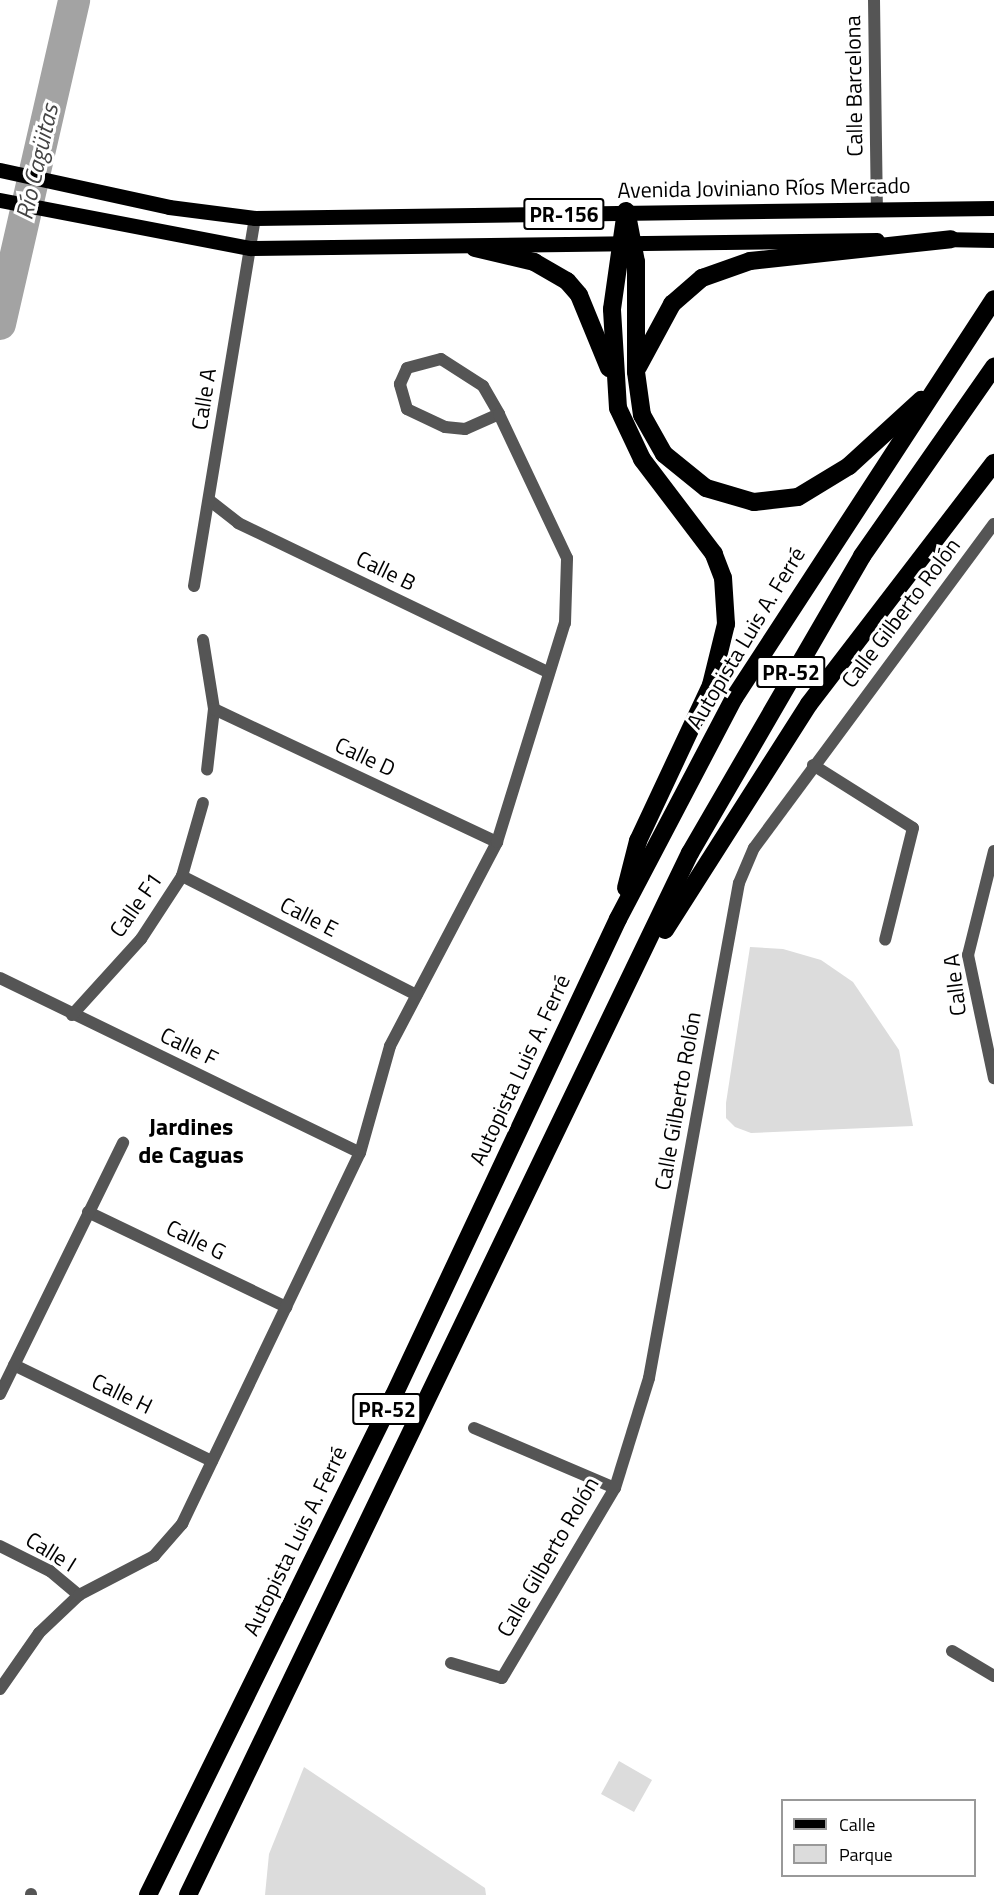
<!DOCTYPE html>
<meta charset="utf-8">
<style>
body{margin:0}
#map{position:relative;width:994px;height:1895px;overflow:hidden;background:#fff;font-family:"Titillium Web",sans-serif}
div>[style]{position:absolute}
.green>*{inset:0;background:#dcdcdc}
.river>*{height:32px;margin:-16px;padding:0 16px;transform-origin:16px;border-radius:16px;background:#a3a3a3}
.street>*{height:12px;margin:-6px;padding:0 6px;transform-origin:6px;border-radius:6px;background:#555}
.primary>*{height:15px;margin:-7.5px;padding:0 7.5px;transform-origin:7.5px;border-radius:7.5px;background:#000}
.highway>*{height:18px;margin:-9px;padding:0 9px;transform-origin:9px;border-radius:9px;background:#000}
span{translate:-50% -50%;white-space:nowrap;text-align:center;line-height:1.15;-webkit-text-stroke:6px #fff;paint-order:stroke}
.shield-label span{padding:2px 4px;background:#fff;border:2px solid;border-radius:4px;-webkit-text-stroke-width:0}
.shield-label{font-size:21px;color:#000;font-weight:700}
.street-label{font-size:22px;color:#000}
.water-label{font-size:24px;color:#444;font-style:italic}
.neighbourhood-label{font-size:24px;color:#000;font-weight:700}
.legend{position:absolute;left:781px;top:1799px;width:195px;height:78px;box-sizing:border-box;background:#fff;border:2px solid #999;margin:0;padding:8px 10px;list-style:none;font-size:18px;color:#000}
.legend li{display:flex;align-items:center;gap:12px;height:30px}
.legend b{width:30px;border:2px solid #999}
</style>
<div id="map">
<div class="green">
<div style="clip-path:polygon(750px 947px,783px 949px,821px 960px,853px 982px,899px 1050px,913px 1126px,751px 1133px,735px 1127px,726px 1118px,726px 1103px)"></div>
<div style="clip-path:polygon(619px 1761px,652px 1780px,634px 1812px,601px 1794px)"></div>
<div style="clip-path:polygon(304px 1767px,485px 1888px,486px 1895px,265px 1895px,269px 1854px)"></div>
</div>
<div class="river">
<div style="left:0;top:324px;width:332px;rotate:-77.1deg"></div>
</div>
<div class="street">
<div style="left:874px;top:0;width:208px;rotate:89.2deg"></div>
<div style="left:441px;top:359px;width:50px;rotate:32.7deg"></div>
<div style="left:483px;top:386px;width:32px;rotate:60deg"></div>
<div style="left:499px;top:414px;width:37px;rotate:156deg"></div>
<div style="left:465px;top:429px;width:20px;rotate:-174deg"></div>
<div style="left:445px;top:427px;width:42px;rotate:-154.7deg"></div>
<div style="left:407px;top:409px;width:26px;rotate:-106deg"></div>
<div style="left:400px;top:384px;width:17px;rotate:-66deg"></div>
<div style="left:407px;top:368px;width:35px;rotate:-15deg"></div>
<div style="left:209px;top:500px;width:37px;rotate:38deg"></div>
<div style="left:238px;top:523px;width:345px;rotate:25.7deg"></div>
<div style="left:194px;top:586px;width:373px;rotate:-80.6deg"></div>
<div style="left:203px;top:640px;width:70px;rotate:80.9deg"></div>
<div style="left:214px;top:709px;width:61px;rotate:96.5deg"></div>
<div style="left:214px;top:709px;width:313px;rotate:25.2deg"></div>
<div style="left:813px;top:765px;width:118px;rotate:32.2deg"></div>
<div style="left:913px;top:828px;width:115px;rotate:104deg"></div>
<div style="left:994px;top:851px;width:107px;rotate:104deg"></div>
<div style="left:968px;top:955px;width:126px;rotate:78.1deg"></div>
<div style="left:182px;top:876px;width:263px;rotate:26.9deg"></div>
<div style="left:0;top:978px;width:400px;rotate:25.9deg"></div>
<div style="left:72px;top:1015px;width:103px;rotate:-47.8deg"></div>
<div style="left:141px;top:939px;width:75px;rotate:-56.9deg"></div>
<div style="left:182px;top:876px;width:76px;rotate:-74deg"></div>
<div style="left:88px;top:1212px;width:220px;rotate:25.6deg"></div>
<div style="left:14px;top:1365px;width:220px;rotate:25.9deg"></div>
<div style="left:0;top:1394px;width:280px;rotate:-63.9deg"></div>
<div style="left:474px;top:1428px;width:153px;rotate:23.1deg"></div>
<div style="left:0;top:1546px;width:56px;rotate:26.6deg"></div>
<div style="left:50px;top:1571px;width:38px;rotate:40deg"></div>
<div style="left:952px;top:1651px;width:49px;rotate:30.8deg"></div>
<div style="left:451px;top:1663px;width:53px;rotate:16.4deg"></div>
<div style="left:502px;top:1678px;width:221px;rotate:-59.3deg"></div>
<div style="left:615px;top:1488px;width:115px;rotate:-72.8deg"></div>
<div style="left:649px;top:1378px;width:503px;rotate:-79.7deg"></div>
<div style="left:739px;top:883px;width:38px;rotate:-67deg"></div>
<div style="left:754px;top:848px;width:403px;rotate:-53.5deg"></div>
<div style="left:0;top:1689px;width:68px;rotate:-55.1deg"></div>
<div style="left:39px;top:1633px;width:55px;rotate:-43.5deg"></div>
<div style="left:79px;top:1595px;width:85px;rotate:-27.5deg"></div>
<div style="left:154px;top:1556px;width:43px;rotate:-48.8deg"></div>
<div style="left:182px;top:1524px;width:411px;rotate:-64.4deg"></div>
<div style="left:360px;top:1153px;width:111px;rotate:-74.3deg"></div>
<div style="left:390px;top:1046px;width:230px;rotate:-62.3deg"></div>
<div style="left:497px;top:842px;width:229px;rotate:-72.8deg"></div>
<div style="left:565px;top:623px;width:65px;rotate:-88.2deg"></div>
<div style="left:567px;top:558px;width:159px;rotate:-115.3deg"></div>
<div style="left:31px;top:1895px;width:1px;rotate:-90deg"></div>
</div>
<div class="primary">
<div style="left:0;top:170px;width:173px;rotate:12.3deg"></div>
<div style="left:169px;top:207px;width:87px;rotate:7.3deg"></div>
<div style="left:255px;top:218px;width:739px;rotate:-0.78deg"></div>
<div style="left:0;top:200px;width:255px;rotate:10.9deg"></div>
<div style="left:250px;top:248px;width:627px;rotate:-0.73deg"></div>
<div style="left:940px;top:239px;width:54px;rotate:1.1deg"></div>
</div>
<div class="highway">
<div style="left:628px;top:220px;width:43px;rotate:79.2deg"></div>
<div style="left:636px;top:262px;width:110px;rotate:90deg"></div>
<div style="left:636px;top:372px;width:43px;rotate:82.1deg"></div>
<div style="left:642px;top:415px;width:45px;rotate:60.6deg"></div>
<div style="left:664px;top:454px;width:54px;rotate:39deg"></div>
<div style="left:706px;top:488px;width:50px;rotate:16.3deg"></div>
<div style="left:754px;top:502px;width:44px;rotate:-6.5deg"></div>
<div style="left:798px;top:497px;width:60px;rotate:-31.3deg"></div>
<div style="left:849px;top:466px;width:98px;rotate:-42.5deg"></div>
<div style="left:475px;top:248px;width:61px;rotate:13.3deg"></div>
<div style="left:534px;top:262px;width:38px;rotate:30deg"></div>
<div style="left:567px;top:281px;width:18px;rotate:49deg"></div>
<div style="left:579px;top:295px;width:79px;rotate:67.7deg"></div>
<div style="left:638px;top:367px;width:72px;rotate:-61.6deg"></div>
<div style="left:672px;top:304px;width:40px;rotate:-41deg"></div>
<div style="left:702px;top:278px;width:51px;rotate:-19.5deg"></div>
<div style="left:750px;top:261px;width:202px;rotate:-6.2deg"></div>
<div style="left:626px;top:888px;width:49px;rotate:-75.7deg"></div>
<div style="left:638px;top:841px;width:172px;rotate:-64.9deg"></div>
<div style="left:711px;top:685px;width:63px;rotate:-76.2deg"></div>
<div style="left:726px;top:624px;width:46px;rotate:-93.7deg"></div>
<div style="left:723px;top:578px;width:26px;rotate:-111deg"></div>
<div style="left:714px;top:554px;width:119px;rotate:-127.2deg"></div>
<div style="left:642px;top:459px;width:56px;rotate:-115.2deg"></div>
<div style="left:618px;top:408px;width:99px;rotate:-93.5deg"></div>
<div style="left:612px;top:309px;width:99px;rotate:-81.9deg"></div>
<div style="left:665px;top:930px;width:268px;rotate:-57.5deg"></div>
<div style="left:809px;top:704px;width:304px;rotate:-52.5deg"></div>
<div style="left:148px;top:1895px;width:557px;rotate:-63.8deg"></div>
<div style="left:394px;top:1395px;width:526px;rotate:-64.8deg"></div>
<div style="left:618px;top:919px;width:250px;rotate:-62.3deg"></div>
<div style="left:734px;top:698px;width:476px;rotate:-56.9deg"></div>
<div style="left:188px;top:1895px;width:1157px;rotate:-64.28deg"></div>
<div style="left:690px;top:853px;width:343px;rotate:-59.9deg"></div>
<div style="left:862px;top:556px;width:231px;rotate:-55.1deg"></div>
</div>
<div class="shield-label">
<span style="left:564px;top:214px">PR-156</span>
<span style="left:791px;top:672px">PR-52</span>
<span style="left:387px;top:1409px">PR-52</span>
</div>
<div class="street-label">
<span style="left:854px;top:86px;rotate:-91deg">Calle Barcelona</span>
<span style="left:764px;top:188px;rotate:-1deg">Avenida Joviniano Ríos Mercado</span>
<span style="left:204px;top:399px;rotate:-81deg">Calle A</span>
<span style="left:386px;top:571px;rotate:26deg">Calle B</span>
<span style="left:901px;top:613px;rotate:-53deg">Calle Gilberto Rolón</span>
<span style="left:746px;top:638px;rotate:-59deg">Autopista Luis A. Ferré</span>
<span style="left:365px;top:757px;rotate:25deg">Calle D</span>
<span style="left:136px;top:905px;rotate:-55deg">Calle F1</span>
<span style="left:309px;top:917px;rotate:27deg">Calle E</span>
<span style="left:955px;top:985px;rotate:-97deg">Calle A</span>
<span style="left:189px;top:1047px;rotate:26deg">Calle F</span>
<span style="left:520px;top:1070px;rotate:-65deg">Autopista Luis A. Ferré</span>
<span style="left:678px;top:1101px;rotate:-80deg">Calle Gilberto Rolón</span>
<span style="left:196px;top:1240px;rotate:26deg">Calle G</span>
<span style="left:122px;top:1394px;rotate:26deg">Calle H</span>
<span style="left:295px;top:1541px;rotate:-64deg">Autopista Luis A. Ferré</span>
<span style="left:51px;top:1552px;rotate:32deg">Calle I</span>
<span style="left:548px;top:1557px;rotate:-60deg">Calle Gilberto Rolón</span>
</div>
<div class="water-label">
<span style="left:37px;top:162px;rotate:-77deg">Río Cagüitas</span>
</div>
<div class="neighbourhood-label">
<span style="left:191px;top:1141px">Jardines<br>de Caguas</span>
</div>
<ul class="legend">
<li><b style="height:8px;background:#000"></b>Calle</li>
<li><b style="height:16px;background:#dcdcdc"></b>Parque</li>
</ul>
</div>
